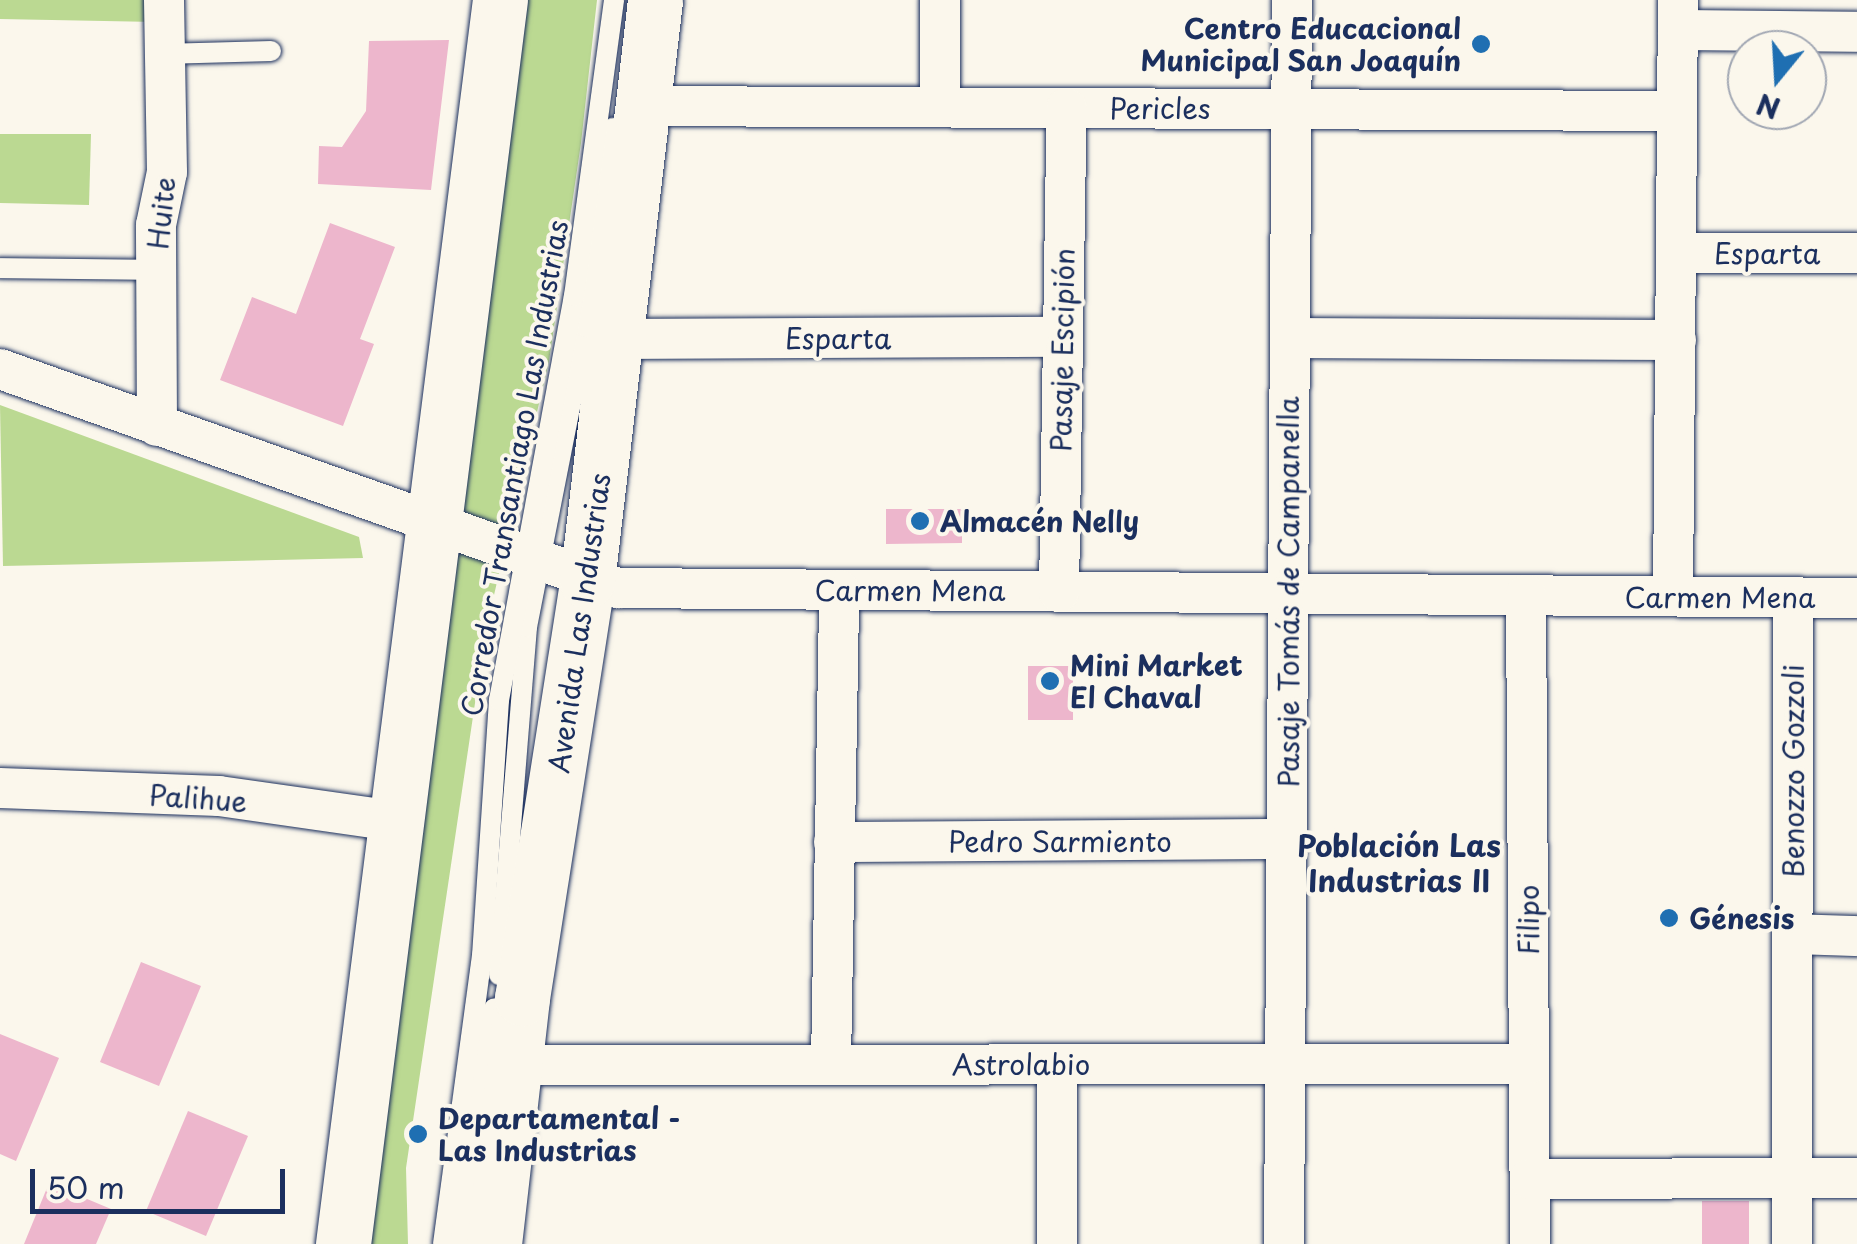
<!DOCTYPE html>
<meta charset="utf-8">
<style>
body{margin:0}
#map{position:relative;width:1857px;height:1244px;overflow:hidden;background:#fbf7ec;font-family:"Playpen Sans",sans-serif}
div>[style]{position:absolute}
.green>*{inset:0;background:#bbd992}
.building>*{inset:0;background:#edb6cc}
.roads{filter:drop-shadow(0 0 2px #1b2f5e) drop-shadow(0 0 2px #1b2f5e)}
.service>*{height:20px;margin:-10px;padding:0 10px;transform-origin:10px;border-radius:10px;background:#fbf7ec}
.minor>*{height:40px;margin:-20px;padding:0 20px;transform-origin:20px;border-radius:20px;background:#fbf7ec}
.secondary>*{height:55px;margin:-27.5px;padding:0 27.5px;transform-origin:27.5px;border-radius:27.5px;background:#fbf7ec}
.dots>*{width:28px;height:28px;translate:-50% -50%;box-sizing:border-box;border:5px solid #fbf7ec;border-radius:50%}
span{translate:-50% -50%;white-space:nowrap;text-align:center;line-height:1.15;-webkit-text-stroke:8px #fbf7ec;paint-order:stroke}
.poi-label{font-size:28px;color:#1b2f5e;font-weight:700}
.right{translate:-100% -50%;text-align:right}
.left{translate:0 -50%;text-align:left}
.street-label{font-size:28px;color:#1b2f5e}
.neighbourhood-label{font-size:30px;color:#1b2f5e;font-weight:700}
.north{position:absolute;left:1727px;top:30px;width:100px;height:100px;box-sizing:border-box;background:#fbf7ec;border:2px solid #a1a7b3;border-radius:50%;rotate:198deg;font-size:28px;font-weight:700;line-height:40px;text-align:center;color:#1b2f5e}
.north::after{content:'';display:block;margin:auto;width:35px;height:45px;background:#1f6fb2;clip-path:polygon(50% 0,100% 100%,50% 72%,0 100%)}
.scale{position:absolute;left:30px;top:1169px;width:255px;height:45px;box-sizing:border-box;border:5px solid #1b2f5e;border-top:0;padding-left:12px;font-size:30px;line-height:35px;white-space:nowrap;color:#1b2f5e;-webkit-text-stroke:8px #fbf7ec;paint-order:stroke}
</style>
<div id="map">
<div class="green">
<div style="clip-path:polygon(0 0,156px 0,156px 22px,0 19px)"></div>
<div style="clip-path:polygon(514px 0,597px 0,581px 143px,549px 361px,486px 629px,406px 1168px,408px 1244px,354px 1244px)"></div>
<div style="clip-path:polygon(0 134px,91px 134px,89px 205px,0 203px)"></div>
<div style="clip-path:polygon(0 405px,359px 537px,363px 558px,3px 566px)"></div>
</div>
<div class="building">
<div style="clip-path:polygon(449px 40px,431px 190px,318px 184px,319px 146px,342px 147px,366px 111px,369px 41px)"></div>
<div style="clip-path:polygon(330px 223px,395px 247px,360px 339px,374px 344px,343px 426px,220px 380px,252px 297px,296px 314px)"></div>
<div style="clip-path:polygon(886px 509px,962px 509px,962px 543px,886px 544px)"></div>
<div style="clip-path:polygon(1028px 666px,1073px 666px,1073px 720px,1028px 720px)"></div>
<div style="clip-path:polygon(141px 962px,201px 986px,159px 1086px,100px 1062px)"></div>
<div style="clip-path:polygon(0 1034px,59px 1058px,16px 1161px,0 1154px)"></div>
<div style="clip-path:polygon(188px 1111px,248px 1136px,206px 1236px,146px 1211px)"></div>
<div style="clip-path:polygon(49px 1183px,111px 1209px,96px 1244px,24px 1244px)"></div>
<div style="clip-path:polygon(1702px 1201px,1749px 1201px,1749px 1244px,1702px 1244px)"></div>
</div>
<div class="roads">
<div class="service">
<div style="left:163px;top:54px;width:108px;rotate:-1.6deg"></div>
<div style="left:0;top:268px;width:156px;rotate:0.7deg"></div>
<div style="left:499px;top:975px;width:349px;rotate:-85.4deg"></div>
<div style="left:527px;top:627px;width:306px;rotate:-78.9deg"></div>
<div style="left:586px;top:327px;width:201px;rotate:-82.3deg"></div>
<div style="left:443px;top:1244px;width:291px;rotate:-82.3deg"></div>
<div style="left:482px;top:956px;width:257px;rotate:-86.2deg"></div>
<div style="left:499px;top:700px;width:411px;rotate:-79.5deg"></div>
<div style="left:574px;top:296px;width:299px;rotate:-82.3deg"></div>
<div style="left:460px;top:1244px;width:238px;rotate:-81.8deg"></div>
</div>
<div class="minor">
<div style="left:1678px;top:30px;width:179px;rotate:0.6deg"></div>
<div style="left:642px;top:106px;width:1035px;rotate:0.28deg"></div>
<div style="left:940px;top:107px;width:107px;rotate:-90deg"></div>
<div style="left:1676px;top:253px;width:181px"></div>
<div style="left:1290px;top:338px;width:386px;rotate:0.3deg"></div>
<div style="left:615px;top:339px;width:447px;rotate:-0.3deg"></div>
<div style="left:0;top:369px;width:656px;rotate:19.51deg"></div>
<div style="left:618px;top:588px;width:1239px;rotate:0.46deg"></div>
<div style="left:157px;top:426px;width:201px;rotate:-90.3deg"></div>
<div style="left:156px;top:225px;width:54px;rotate:-78.3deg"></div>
<div style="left:167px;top:172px;width:172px;rotate:-91deg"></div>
<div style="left:1059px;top:592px;width:484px;rotate:-89.1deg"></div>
<div style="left:1526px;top:595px;width:649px;rotate:89.65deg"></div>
<div style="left:1673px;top:596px;width:596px;rotate:-89.52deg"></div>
<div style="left:0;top:788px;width:219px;rotate:2.1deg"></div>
<div style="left:219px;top:796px;width:178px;rotate:8.1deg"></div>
<div style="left:834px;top:842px;width:452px;rotate:-0.4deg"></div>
<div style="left:1793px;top:934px;width:64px;rotate:1.8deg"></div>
<div style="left:831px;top:1064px;width:474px;rotate:-89deg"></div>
<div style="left:1057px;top:1064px;width:180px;rotate:90deg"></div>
<div style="left:513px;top:1065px;width:1016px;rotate:-0.06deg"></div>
<div style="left:1530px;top:1179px;width:327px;rotate:-0.2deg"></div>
<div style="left:1284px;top:1244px;width:1244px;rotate:-89.63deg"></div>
<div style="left:1792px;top:1244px;width:647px;rotate:-89.91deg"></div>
</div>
<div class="secondary">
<div style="left:343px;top:1244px;width:1254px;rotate:-82.81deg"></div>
<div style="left:494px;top:1244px;width:248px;rotate:-83.5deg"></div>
<div style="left:522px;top:998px;width:422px;rotate:-81.1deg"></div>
<div style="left:587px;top:581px;width:585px;rotate:-83.32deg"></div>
</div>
</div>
<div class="dots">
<div style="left:1481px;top:44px;background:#1f6fb2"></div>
<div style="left:920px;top:521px;background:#1f6fb2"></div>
<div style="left:1050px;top:681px;background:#1f6fb2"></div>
<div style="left:1669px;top:918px;background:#1f6fb2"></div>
<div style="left:418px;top:1134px;background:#1f6fb2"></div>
</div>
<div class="poi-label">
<span class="right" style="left:1461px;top:44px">Centro Educacional<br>Municipal San Joaquín</span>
<span class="left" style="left:940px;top:521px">Almacén Nelly</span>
<span class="left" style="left:1070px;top:681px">Mini Market<br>El Chaval</span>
<span class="left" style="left:1689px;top:918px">Génesis</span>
<span class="left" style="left:438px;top:1134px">Departamental -<br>Las Industrias</span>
</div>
<div class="street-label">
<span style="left:1160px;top:108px">Pericles</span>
<span style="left:161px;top:213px;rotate:-84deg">Huite</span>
<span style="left:1767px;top:253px">Esparta</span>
<span style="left:838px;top:338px">Esparta</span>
<span style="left:1062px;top:350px;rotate:-89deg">Pasaje Escipión</span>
<span style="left:514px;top:468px;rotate:-80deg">Corredor Transantiago Las Industrias</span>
<span style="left:910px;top:590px">Carmen Mena</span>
<span style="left:1288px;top:592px;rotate:-90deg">Pasaje Tomás de Campanella</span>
<span style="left:1720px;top:597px">Carmen Mena</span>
<span style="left:579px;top:623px;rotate:-82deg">Avenida Las Industrias</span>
<span style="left:1793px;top:771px;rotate:-90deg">Benozzo Gozzoli</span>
<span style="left:198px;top:798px;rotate:4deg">Palihue</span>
<span style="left:1060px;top:841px">Pedro Sarmiento</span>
<span style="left:1528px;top:920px;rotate:-90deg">Filipo</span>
<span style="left:1021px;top:1064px">Astrolabio</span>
</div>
<div class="neighbourhood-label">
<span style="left:1399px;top:862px">Población Las<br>Industrias II</span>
</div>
<div class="north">N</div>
<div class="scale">50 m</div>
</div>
